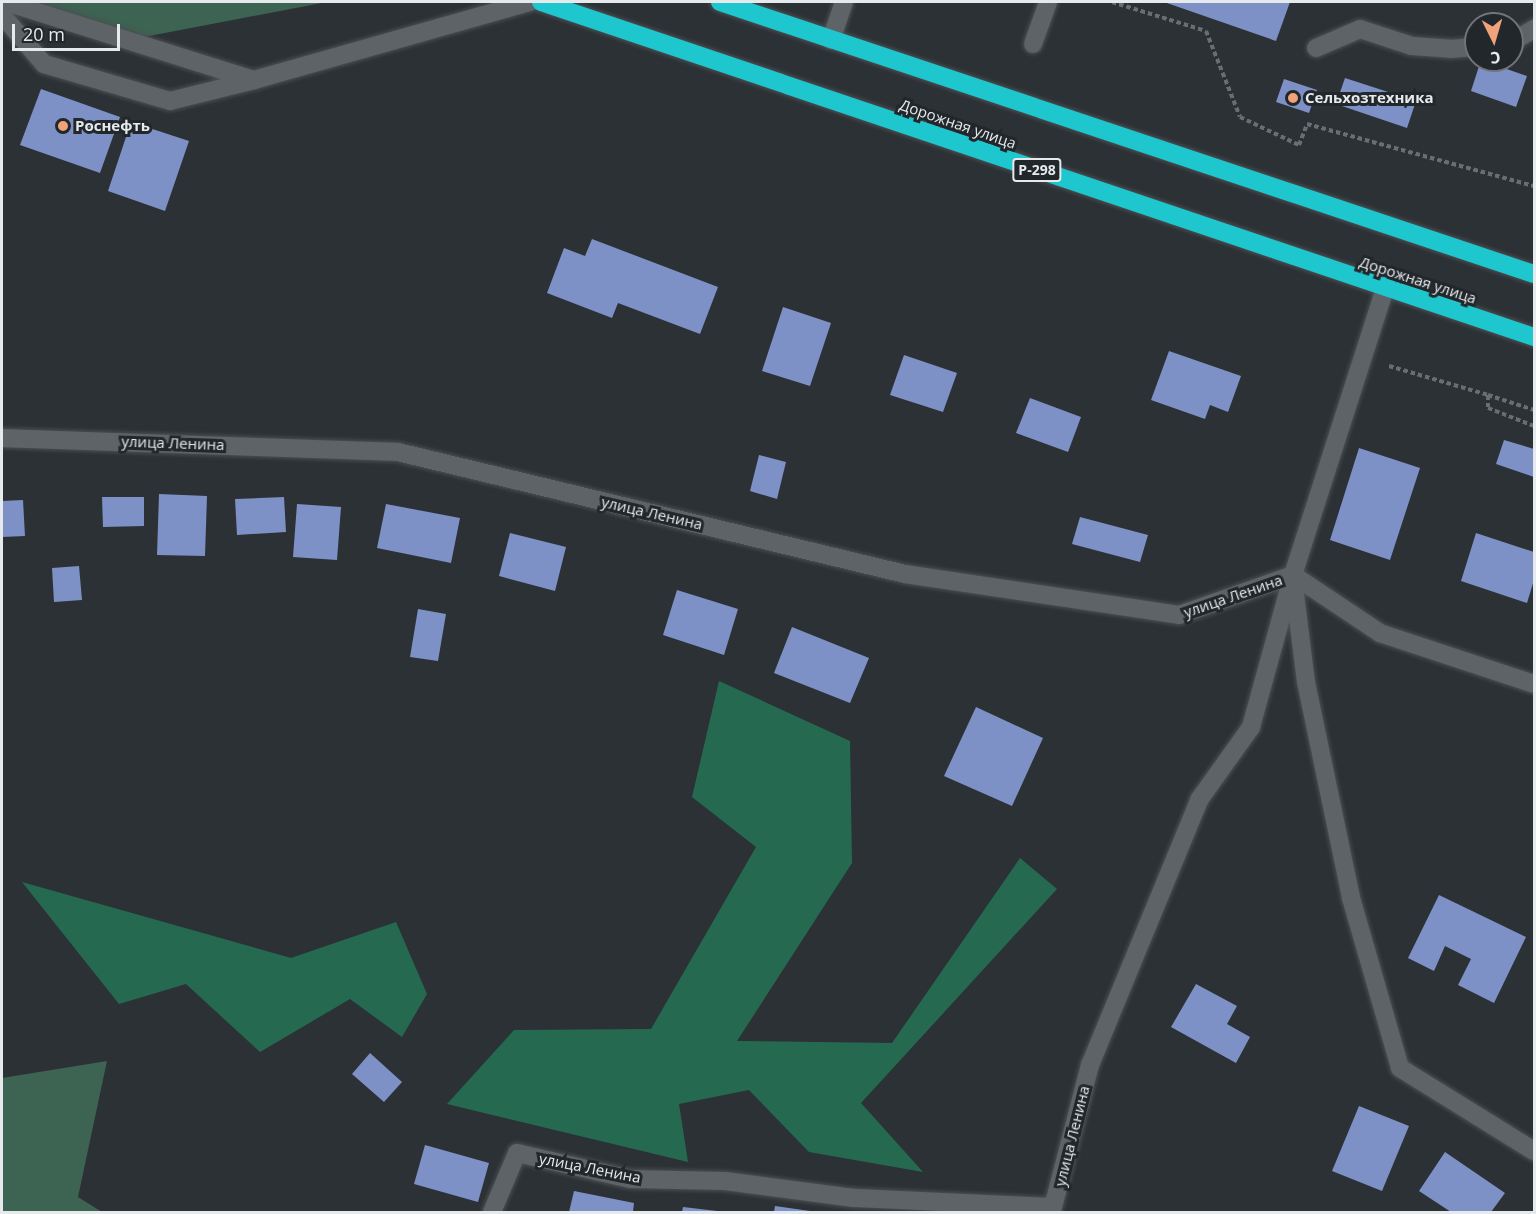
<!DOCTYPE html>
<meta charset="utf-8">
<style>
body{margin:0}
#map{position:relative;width:1536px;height:1214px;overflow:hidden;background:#2c3135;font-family:"Open Sans",sans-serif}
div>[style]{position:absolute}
.green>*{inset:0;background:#3d6352}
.forest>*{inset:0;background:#256a50}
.building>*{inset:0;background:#7e91c6}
.path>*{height:4px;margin-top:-2px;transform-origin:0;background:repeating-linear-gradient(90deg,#6a6e72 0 4.5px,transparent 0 7.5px)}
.roads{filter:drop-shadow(0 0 2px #4b4f52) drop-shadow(0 0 2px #4b4f52)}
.lane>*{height:18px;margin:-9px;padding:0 9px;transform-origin:9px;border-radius:9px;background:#5d6367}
.street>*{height:18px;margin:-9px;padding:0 9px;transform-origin:9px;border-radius:9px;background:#5d6367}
.highway>*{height:18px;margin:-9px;padding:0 9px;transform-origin:9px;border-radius:9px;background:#1ec6cd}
.dots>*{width:16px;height:16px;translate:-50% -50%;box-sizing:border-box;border:3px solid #22272b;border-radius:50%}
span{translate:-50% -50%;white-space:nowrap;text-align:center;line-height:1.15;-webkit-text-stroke:6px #22272b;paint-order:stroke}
.shield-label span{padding:2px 4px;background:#22272b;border:2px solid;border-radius:4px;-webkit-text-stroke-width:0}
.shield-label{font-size:14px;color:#e7eaed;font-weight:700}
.poi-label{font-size:15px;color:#e7eaed;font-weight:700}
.left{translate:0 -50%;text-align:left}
.street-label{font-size:15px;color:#e7eaed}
.frame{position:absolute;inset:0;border:3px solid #e7eaed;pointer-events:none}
.north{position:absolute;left:1464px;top:12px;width:60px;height:60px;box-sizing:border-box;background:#22272b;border:2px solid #717579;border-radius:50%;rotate:175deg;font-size:16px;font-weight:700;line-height:24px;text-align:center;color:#e7eaed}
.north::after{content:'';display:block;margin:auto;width:21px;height:27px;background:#f0a27a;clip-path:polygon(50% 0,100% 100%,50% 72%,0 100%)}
.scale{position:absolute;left:12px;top:24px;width:108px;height:27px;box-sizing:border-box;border:3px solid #e7eaed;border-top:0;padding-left:8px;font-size:18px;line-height:21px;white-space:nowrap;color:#e7eaed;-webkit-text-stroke:4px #22272b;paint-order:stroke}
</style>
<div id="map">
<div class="green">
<div style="clip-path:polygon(35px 2px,327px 2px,144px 37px)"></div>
<div style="clip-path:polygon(107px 1061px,78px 1197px,102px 1212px,2px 1212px,2px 1078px)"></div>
</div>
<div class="forest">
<div style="clip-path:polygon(719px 681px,850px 741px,852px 863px,737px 1041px,892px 1043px,1020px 858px,1057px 889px,861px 1103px,923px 1172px,809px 1152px,749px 1090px,679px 1104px,688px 1162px,447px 1104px,514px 1030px,651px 1029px,756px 847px,692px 797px)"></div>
<div style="clip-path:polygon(22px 882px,291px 958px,396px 922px,427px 994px,402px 1037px,350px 999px,260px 1052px,186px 984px,119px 1004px)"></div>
</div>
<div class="building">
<div style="clip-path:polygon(1164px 2px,1290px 2px,1276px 41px)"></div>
<div style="clip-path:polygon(1481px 60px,1527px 76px,1516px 107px,1471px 91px)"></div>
<div style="clip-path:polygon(1345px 78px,1416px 101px,1407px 128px,1336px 104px)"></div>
<div style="clip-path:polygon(1284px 79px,1317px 90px,1309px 113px,1276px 102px)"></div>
<div style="clip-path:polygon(41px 89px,120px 117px,100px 173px,20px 145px)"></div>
<div style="clip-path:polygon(131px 122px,189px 141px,165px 211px,108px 191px)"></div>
<div style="clip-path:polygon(592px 239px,718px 287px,700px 334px,618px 303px,612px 318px,547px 293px,564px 248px,585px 256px)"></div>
<div style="clip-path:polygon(783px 307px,831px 323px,810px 386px,762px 371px)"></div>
<div style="clip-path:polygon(1169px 351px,1241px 376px,1228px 412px,1210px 405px,1205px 419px,1151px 400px)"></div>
<div style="clip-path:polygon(904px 355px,957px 373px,943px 412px,890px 395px)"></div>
<div style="clip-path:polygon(1030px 398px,1081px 417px,1068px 452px,1016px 433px)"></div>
<div style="clip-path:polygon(1504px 440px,1534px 449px,1534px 477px,1496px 464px)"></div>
<div style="clip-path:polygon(1359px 448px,1420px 468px,1390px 560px,1330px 540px)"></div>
<div style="clip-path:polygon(759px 455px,786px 462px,777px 499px,750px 491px)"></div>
<div style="clip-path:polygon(159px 494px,207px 496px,205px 556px,157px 555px)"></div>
<div style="clip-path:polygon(102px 497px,144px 497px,144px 526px,103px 527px)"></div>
<div style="clip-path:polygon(284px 497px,286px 532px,237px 535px,235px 499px)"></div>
<div style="clip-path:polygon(23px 500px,25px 536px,2px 537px,2px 501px)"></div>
<div style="clip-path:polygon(297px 504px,341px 507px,337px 560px,293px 557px)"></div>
<div style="clip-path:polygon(386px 504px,460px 518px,451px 563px,377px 548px)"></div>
<div style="clip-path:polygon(1080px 517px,1148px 535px,1140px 562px,1072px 544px)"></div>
<div style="clip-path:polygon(510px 533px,566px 547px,555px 591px,499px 576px)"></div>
<div style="clip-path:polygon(1476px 533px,1534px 552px,1534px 580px,1527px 603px,1461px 581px)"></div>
<div style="clip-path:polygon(79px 566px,82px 600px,54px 602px,52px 568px)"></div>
<div style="clip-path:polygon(677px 590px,738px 609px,724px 655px,663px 635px)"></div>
<div style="clip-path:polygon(418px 609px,446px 614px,438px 661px,410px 657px)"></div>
<div style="clip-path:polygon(792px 627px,869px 658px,850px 703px,774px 673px)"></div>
<div style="clip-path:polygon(976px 707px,1043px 738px,1012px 806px,944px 776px)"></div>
<div style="clip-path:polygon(1439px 895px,1526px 937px,1494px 1003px,1458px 985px,1471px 959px,1445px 946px,1434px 971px,1408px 958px)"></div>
<div style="clip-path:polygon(1196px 984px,1237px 1006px,1227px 1024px,1250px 1037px,1236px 1063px,1171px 1027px)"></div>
<div style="clip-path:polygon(370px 1053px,402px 1082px,384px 1102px,352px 1074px)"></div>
<div style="clip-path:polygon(1359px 1106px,1409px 1126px,1382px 1191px,1332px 1171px)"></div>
<div style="clip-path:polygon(425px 1145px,489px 1163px,478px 1202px,414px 1184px)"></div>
<div style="clip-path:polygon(1445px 1152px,1505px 1193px,1491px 1212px,1451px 1212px,1419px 1191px)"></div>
<div style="clip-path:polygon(574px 1191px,634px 1203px,633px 1212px,569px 1212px)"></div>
<div style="clip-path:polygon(775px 1206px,810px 1211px,810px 1212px,774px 1212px)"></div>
<div style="clip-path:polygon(683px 1207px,717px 1211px,716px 1212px,682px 1212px)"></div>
</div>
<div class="path">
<div style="left:1112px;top:2px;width:98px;rotate:17.1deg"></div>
<div style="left:1206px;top:31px;width:92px;rotate:68.4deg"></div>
<div style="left:1240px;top:117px;width:65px;rotate:25.4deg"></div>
<div style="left:1299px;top:145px;width:22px;rotate:-69deg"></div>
<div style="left:1307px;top:124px;width:235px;rotate:15.3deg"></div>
<div style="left:1389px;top:366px;width:103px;rotate:16.3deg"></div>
<div style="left:1488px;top:395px;width:13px;rotate:90deg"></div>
<div style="left:1488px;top:408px;width:49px;rotate:21.4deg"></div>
<div style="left:1488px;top:395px;width:48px;rotate:18.1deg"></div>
</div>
<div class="roads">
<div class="lane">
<div style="left:6px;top:2px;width:260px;rotate:17.5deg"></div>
<div style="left:254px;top:80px;width:287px;rotate:-15.8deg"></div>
<div style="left:2px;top:15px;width:65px;rotate:49.4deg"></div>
<div style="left:44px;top:64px;width:131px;rotate:16.4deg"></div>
<div style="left:170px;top:101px;width:87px;rotate:-14deg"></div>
<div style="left:831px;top:40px;width:40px;rotate:-71.1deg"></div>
<div style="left:1512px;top:42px;width:26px;rotate:-31deg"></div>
<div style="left:1033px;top:44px;width:45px;rotate:-70.3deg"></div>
<div style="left:1316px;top:48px;width:48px;rotate:-23.4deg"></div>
<div style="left:1360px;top:29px;width:55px;rotate:18.1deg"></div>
<div style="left:1412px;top:46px;width:39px;rotate:4deg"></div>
<div style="left:1451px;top:49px;width:25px;rotate:-5deg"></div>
</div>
<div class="street">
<div style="left:2px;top:438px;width:396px;rotate:2deg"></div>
<div style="left:398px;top:452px;width:521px;rotate:13.53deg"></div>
<div style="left:905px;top:574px;width:277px;rotate:8.5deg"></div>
<div style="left:1179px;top:615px;width:121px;rotate:-19.3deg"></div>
<div style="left:1293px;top:575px;width:105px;rotate:33.7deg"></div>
<div style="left:1380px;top:633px;width:162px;rotate:18.3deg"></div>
<div style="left:1294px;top:586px;width:97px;rotate:82.9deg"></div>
<div style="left:1306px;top:682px;width:221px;rotate:78.2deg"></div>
<div style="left:1351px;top:898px;width:177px;rotate:73.9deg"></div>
<div style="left:1400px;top:1068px;width:158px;rotate:31.8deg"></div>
<div style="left:1053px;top:1207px;width:147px;rotate:-75.4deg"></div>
<div style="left:1090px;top:1065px;width:287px;rotate:-67.6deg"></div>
<div style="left:1199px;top:800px;width:90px;rotate:-54.5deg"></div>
<div style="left:1251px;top:727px;width:158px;rotate:-74.6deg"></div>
<div style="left:1293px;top:575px;width:301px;rotate:-72.2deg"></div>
<div style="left:492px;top:1212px;width:64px;rotate:-67deg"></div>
<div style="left:517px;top:1153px;width:116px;rotate:13deg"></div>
<div style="left:630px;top:1179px;width:95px;rotate:1.2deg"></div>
<div style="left:725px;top:1181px;width:130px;rotate:7.5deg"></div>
<div style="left:854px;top:1198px;width:199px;rotate:2.6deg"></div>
</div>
<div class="highway">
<div style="left:541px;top:2px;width:1048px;rotate:18.64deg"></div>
<div style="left:720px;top:2px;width:858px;rotate:18.48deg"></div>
</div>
</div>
<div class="dots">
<div style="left:1293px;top:98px;background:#f0a27a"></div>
<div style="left:63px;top:126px;background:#f0a27a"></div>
</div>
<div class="shield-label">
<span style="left:1037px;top:170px">Р-298</span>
</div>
<div class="poi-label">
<span class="left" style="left:1305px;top:98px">Сельхозтехника</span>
<span class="left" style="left:75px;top:126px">Роснефть</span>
</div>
<div class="street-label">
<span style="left:958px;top:124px;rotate:19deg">Дорожная улица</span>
<span style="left:1418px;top:280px;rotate:18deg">Дорожная улица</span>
<span style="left:173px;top:443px;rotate:2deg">улица Ленина</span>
<span style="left:652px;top:513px;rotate:13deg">улица Ленина</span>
<span style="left:1233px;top:596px;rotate:-19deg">улица Ленина</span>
<span style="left:1072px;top:1136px;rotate:-76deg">улица Ленина</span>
<span style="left:590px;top:1168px;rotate:11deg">улица Ленина</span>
</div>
<div class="frame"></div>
<div class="north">С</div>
<div class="scale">20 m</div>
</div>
